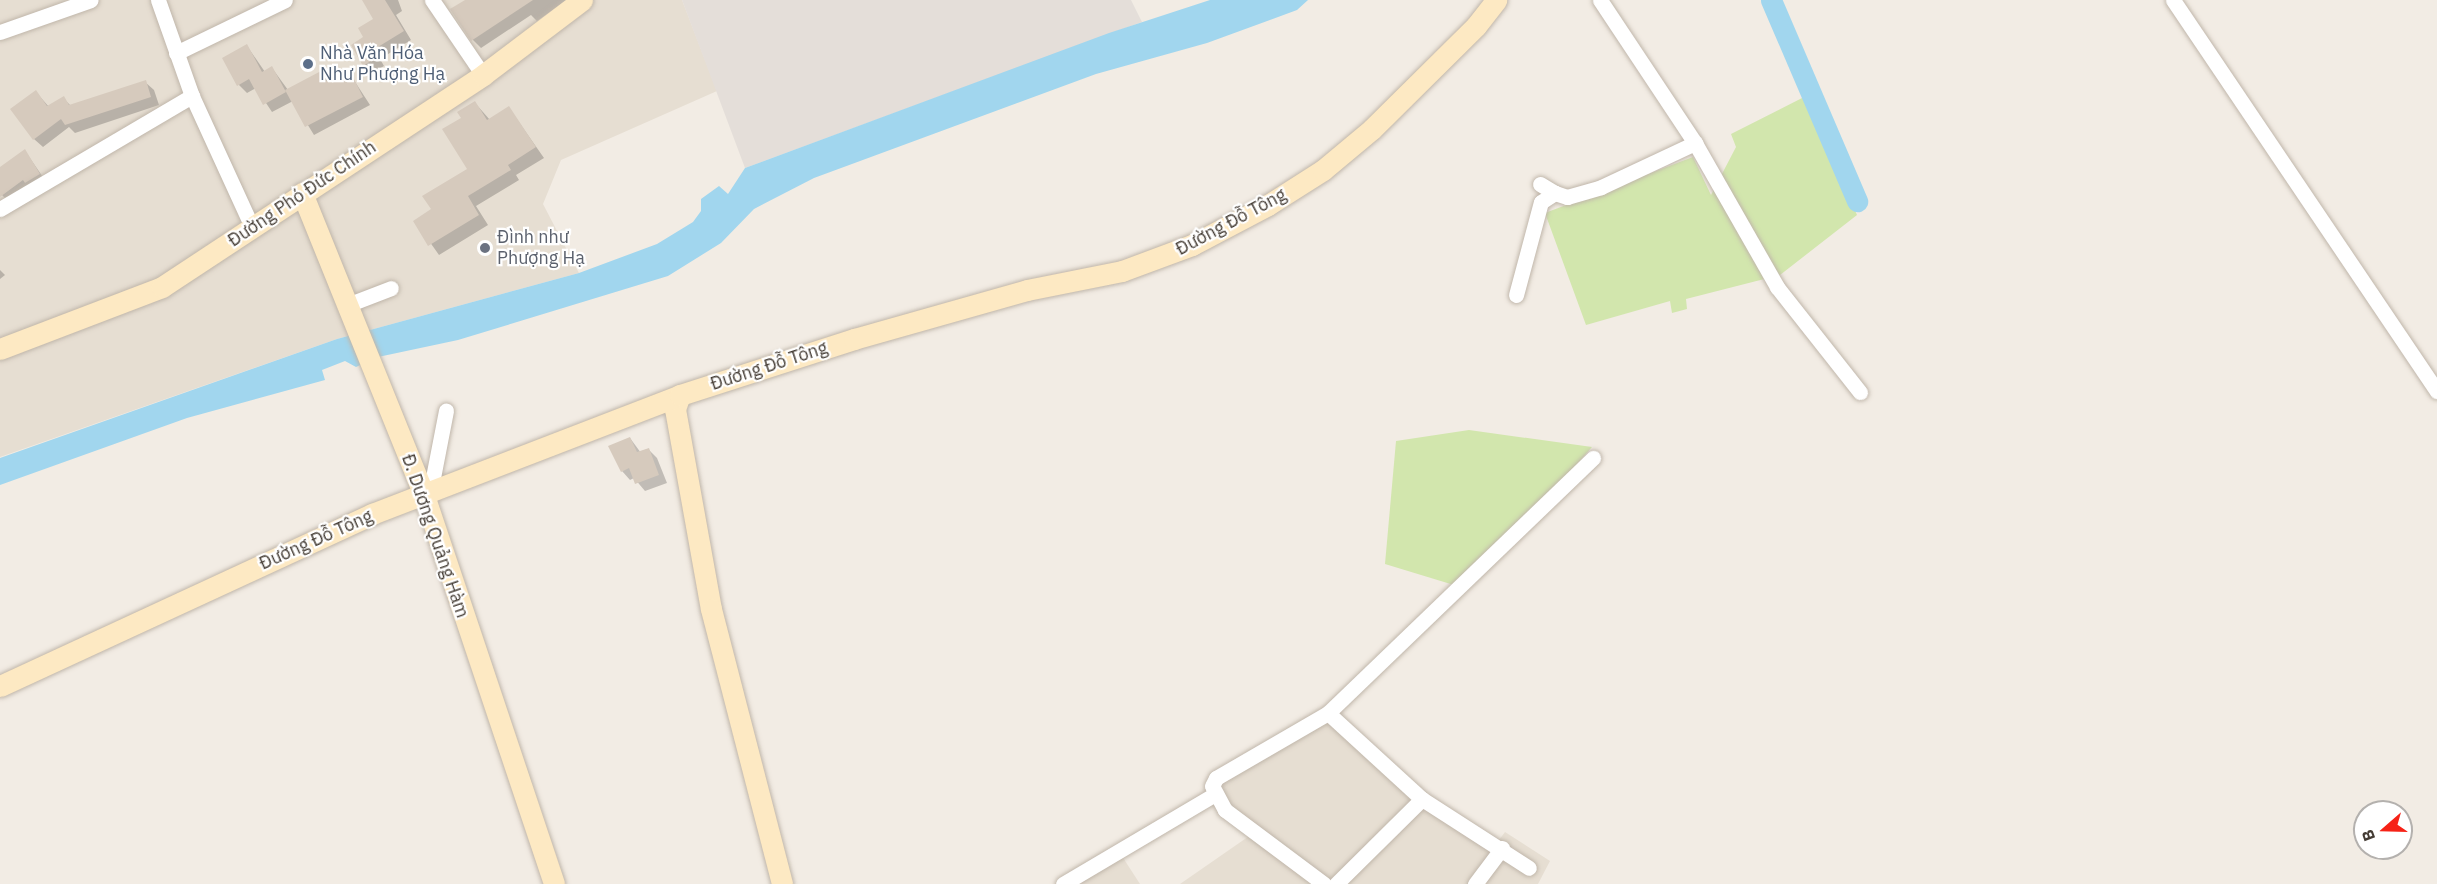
<!DOCTYPE html>
<meta charset="utf-8">
<style>
body{margin:0}
#map{position:relative;width:2437px;height:884px;overflow:hidden;background:#f2ece4;font-family:"IBM Plex Sans",sans-serif}
div>[style]{position:absolute}
.residential>*{inset:0;background:#e6ded2}
.industrial>*{inset:0;background:#e4ded9}
.green>*{inset:0;background:#d2e6ad}
.water>*{inset:0;background:#a1d6ee}
.shadow>*{inset:0;background:#0003}
.canal>*{height:21px;margin:-10.5px;padding:0 10.5px;transform-origin:10.5px;border-radius:10.5px;background:#a1d6ee}
.building>*{inset:0;background:#d6cabd}
.roads{filter:drop-shadow(0 0 2px #c0b6aa) drop-shadow(0 0 2px #c0b6aa)}
.street>*{height:15px;margin:-7.5px;padding:0 7.5px;transform-origin:7.5px;border-radius:7.5px;background:#fff}
.secondary>*{height:21px;margin:-10.5px;padding:0 10.5px;transform-origin:10.5px;border-radius:10.5px;background:#fde9c3}
.dots>*{width:16px;height:16px;translate:-50% -50%;box-sizing:border-box;border:3px solid #fff;border-radius:50%}
span{translate:-50% -50%;white-space:nowrap;text-align:center;line-height:1.15;-webkit-text-stroke:4.5px #fff;paint-order:stroke}
.service-label{font-size:18px;color:#4e5e75}
.left{translate:0 -50%;text-align:left}
.street-label{font-size:18px;color:#443c34}
.worship-label{font-size:18px;color:#5b616d}
.north{position:absolute;left:2353px;top:800px;width:60px;height:60px;box-sizing:border-box;background:#fff;border:2px solid #b4b1ae;border-radius:50%;rotate:250deg;font-size:16px;font-weight:700;line-height:24px;text-align:center;color:#443c34}
.north::after{content:'';display:block;margin:auto;width:21px;height:27px;background:#f62217;clip-path:polygon(50% 0,100% 100%,50% 72%,0 100%)}
</style>
<div id="map">
<div class="residential">
<div style="clip-path:polygon(0 0,682px 0,717px 91px,561px 160px,543px 204px,579px 273px,337px 339px,0 457px)"></div>
<div style="clip-path:polygon(1328px 713px,1365px 751px,1496px 844px,1505px 832px,1550px 861px,1538px 884px,1180px 884px,1255px 832px,1212px 786px)"></div>
<div style="clip-path:polygon(1118px 850px,1140px 884px,1063px 884px)"></div>
</div>
<div class="industrial">
<div style="clip-path:polygon(682px 0,1131px 0,1142px 22px,745px 168px)"></div>
</div>
<div class="green">
<div style="clip-path:polygon(1806px 96px,1857px 215px,1780px 275px,1686px 299px,1687px 309px,1672px 313px,1670px 301px,1586px 325px,1545px 213px,1693px 157px,1711px 195px,1736px 147px,1731px 134px)"></div>
<div style="clip-path:polygon(1469px 430px,1592px 447px,1467px 589px,1385px 564px,1396px 441px)"></div>
</div>
<div class="water">
<div style="clip-path:polygon(1210px 0,1308px 0,1297px 10px,1207px 43px,1096px 74px,814px 178px,754px 209px,721px 243px,668px 276px,458px 340px,378px 357px,356px 367px,345px 361px,322px 370px,325px 380px,187px 418px,0 485px,0 458px,337px 339px,579px 273px,657px 244px,693px 222px,701px 211px,701px 199px,719px 186px,728px 194px,745px 168px,1109px 33px)"></div>
</div>
<div class="shadow">
<div style="clip-path:polygon(364px 0,398px 0,402px 11px,396px 15px,411px 40px,380px 59px,384px 66px,372px 73px,364px 65px,365px 38px,375px 19px)"></div>
<div style="clip-path:polygon(468px 0,567px 0,537px 21px,531px 15px,481px 48px,473px 40px)"></div>
<div style="clip-path:polygon(247px 46px,265px 72px,272px 68px,288px 90px,320px 73px,329px 81px,348px 71px,370px 105px,314px 135px,293px 101px,272px 112px,256px 88px,247px 93px,239px 85px)"></div>
<div style="clip-path:polygon(145px 82px,154px 90px,159px 105px,75px 133px,69px 127px,43px 147px,34px 139px,36px 92px,49px 107px,63px 98px,71px 106px)"></div>
<div style="clip-path:polygon(475px 103px,490px 120px,509px 108px,544px 158px,516px 175px,519px 180px,476px 206px,488px 225px,439px 255px,415px 221px,433px 210px,469px 169px,463px 118px)"></div>
<div style="clip-path:polygon(25px 151px,47px 183px,11px 204px,0 193px,0 169px)"></div>
<div style="clip-path:polygon(0 270px,5px 275px,0 279px)"></div>
<div style="clip-path:polygon(630px 438px,641px 453px,649px 450px,657px 458px,667px 483px,645px 491px,634px 478px,630px 480px,622px 471px)"></div>
</div>
<div class="canal">
<div style="left:1771px;top:0;width:219px;rotate:66.8deg"></div>
</div>
<div class="building">
<div style="clip-path:polygon(362px 0,385px 0,404px 31px,373px 50px,377px 57px,363px 66px,351px 45px,363px 37px,358px 28px,373px 19px)"></div>
<div style="clip-path:polygon(465px 0,533px 0,471px 41px,450px 9px)"></div>
<div style="clip-path:polygon(247px 44px,262px 72px,272px 66px,286px 92px,263px 105px,249px 79px,237px 86px,222px 58px)"></div>
<div style="clip-path:polygon(349px 69px,363px 97px,305px 127px,285px 90px,321px 71px,326px 81px)"></div>
<div style="clip-path:polygon(146px 80px,151px 97px,65px 125px,61px 119px,33px 140px,10px 109px,36px 90px,47px 106px,64px 96px,69px 105px)"></div>
<div style="clip-path:polygon(475px 101px,487px 120px,509px 106px,536px 147px,508px 165px,511px 170px,468px 196px,479px 215px,428px 246px,413px 221px,431px 209px,422px 196px,467px 169px,442px 129px,461px 118px,457px 112px)"></div>
<div style="clip-path:polygon(25px 149px,40px 174px,25px 183px,23px 180px,0 197px,0 167px)"></div>
<div style="clip-path:polygon(630px 437px,637px 452px,649px 448px,659px 475px,635px 484px,629px 468px,621px 472px,608px 446px)"></div>
</div>
<div class="roads">
<div class="street">
<div style="left:158px;top:0;width:102px;rotate:70.5deg"></div>
<div style="left:192px;top:96px;width:144px;rotate:65.4deg"></div>
<div style="left:432px;top:0;width:91px;rotate:55.8deg"></div>
<div style="left:1600px;top:0;width:172px;rotate:56.4deg"></div>
<div style="left:1695px;top:143px;width:166px;rotate:60.3deg"></div>
<div style="left:1777px;top:287px;width:134px;rotate:51.7deg"></div>
<div style="left:2173px;top:0;width:472px;rotate:56deg"></div>
<div style="left:0;top:32px;width:96px;rotate:-19.4deg"></div>
<div style="left:176px;top:53px;width:121px;rotate:-25.9deg"></div>
<div style="left:1540px;top:184px;width:17px;rotate:31deg"></div>
<div style="left:0;top:209px;width:223px;rotate:-30.5deg"></div>
<div style="left:1516px;top:295px;width:96px;rotate:-75deg"></div>
<div style="left:1541px;top:202px;width:17px;rotate:-33deg"></div>
<div style="left:1555px;top:193px;width:13px;rotate:18deg"></div>
<div style="left:1567px;top:197px;width:35px;rotate:-16deg"></div>
<div style="left:1601px;top:187px;width:104px;rotate:-25.1deg"></div>
<div style="left:347px;top:305px;width:47px;rotate:-21.1deg"></div>
<div style="left:430px;top:493px;width:84px;rotate:-79deg"></div>
<div style="left:1328px;top:713px;width:127px;rotate:42.5deg"></div>
<div style="left:1063px;top:884px;width:177px;rotate:-30.6deg"></div>
<div style="left:1324px;top:884px;width:124px;rotate:-143.2deg"></div>
<div style="left:1225px;top:810px;width:27px;rotate:-118deg"></div>
<div style="left:1212px;top:786px;width:9px;rotate:-63deg"></div>
<div style="left:1216px;top:778px;width:129px;rotate:-30.1deg"></div>
<div style="left:1328px;top:713px;width:368px;rotate:-43.9deg"></div>
<div style="left:1336px;top:884px;width:121px;rotate:-44.7deg"></div>
<div style="left:1422px;top:799px;width:127px;rotate:32.8deg"></div>
<div style="left:1475px;top:884px;width:45px;rotate:-53.1deg"></div>
</div>
<div class="secondary">
<div style="left:302px;top:193px;width:326px;rotate:68deg"></div>
<div style="left:424px;top:495px;width:410px;rotate:71.5deg"></div>
<div style="left:0;top:349px;width:173px;rotate:-20.9deg"></div>
<div style="left:162px;top:287px;width:385px;rotate:-33.4deg"></div>
<div style="left:483px;top:75px;width:124px;rotate:-37.1deg"></div>
<div style="left:680px;top:395px;width:15px;rotate:110deg"></div>
<div style="left:675px;top:409px;width:203px;rotate:79.8deg"></div>
<div style="left:711px;top:609px;width:284px;rotate:75.5deg"></div>
<div style="left:0;top:686px;width:410px;rotate:-24.8deg"></div>
<div style="left:372px;top:514px;width:330px;rotate:-21.1deg"></div>
<div style="left:680px;top:395px;width:183px;rotate:-17.8deg"></div>
<div style="left:854px;top:339px;width:180px;rotate:-15.8deg"></div>
<div style="left:1027px;top:290px;width:97px;rotate:-11.3deg"></div>
<div style="left:1122px;top:271px;width:75px;rotate:-20.4deg"></div>
<div style="left:1192px;top:245px;width:86px;rotate:-27.8deg"></div>
<div style="left:1268px;top:205px;width:65px;rotate:-32.5deg"></div>
<div style="left:1323px;top:170px;width:64px;rotate:-39.9deg"></div>
<div style="left:1372px;top:129px;width:146px;rotate:-44.7deg"></div>
<div style="left:1476px;top:26px;width:33px;rotate:-52deg"></div>
</div>
</div>
<div class="dots">
<div style="left:308px;top:64px;background:#5c6f8a"></div>
<div style="left:485px;top:248px;background:#6b7280"></div>
</div>
<div class="service-label">
<span class="left" style="left:320px;top:64px">Nhà Văn Hóa<br>Như Phượng Hạ</span>
</div>
<div class="street-label">
<span style="left:302px;top:194px;rotate:-34deg">Đường Phó Đức Chính</span>
<span style="left:1231px;top:222px;rotate:-28deg">Đường Đỗ Tông</span>
<span style="left:769px;top:366px;rotate:-18deg">Đường Đỗ Tông</span>
<span style="left:435px;top:536px;rotate:71deg">Đ. Dương Quảng Hàm</span>
<span style="left:316px;top:540px;rotate:-24deg">Đường Đỗ Tông</span>
</div>
<div class="worship-label">
<span class="left" style="left:497px;top:248px">Đình như<br>Phượng Hạ</span>
</div>
<div class="north">B</div>
</div>
